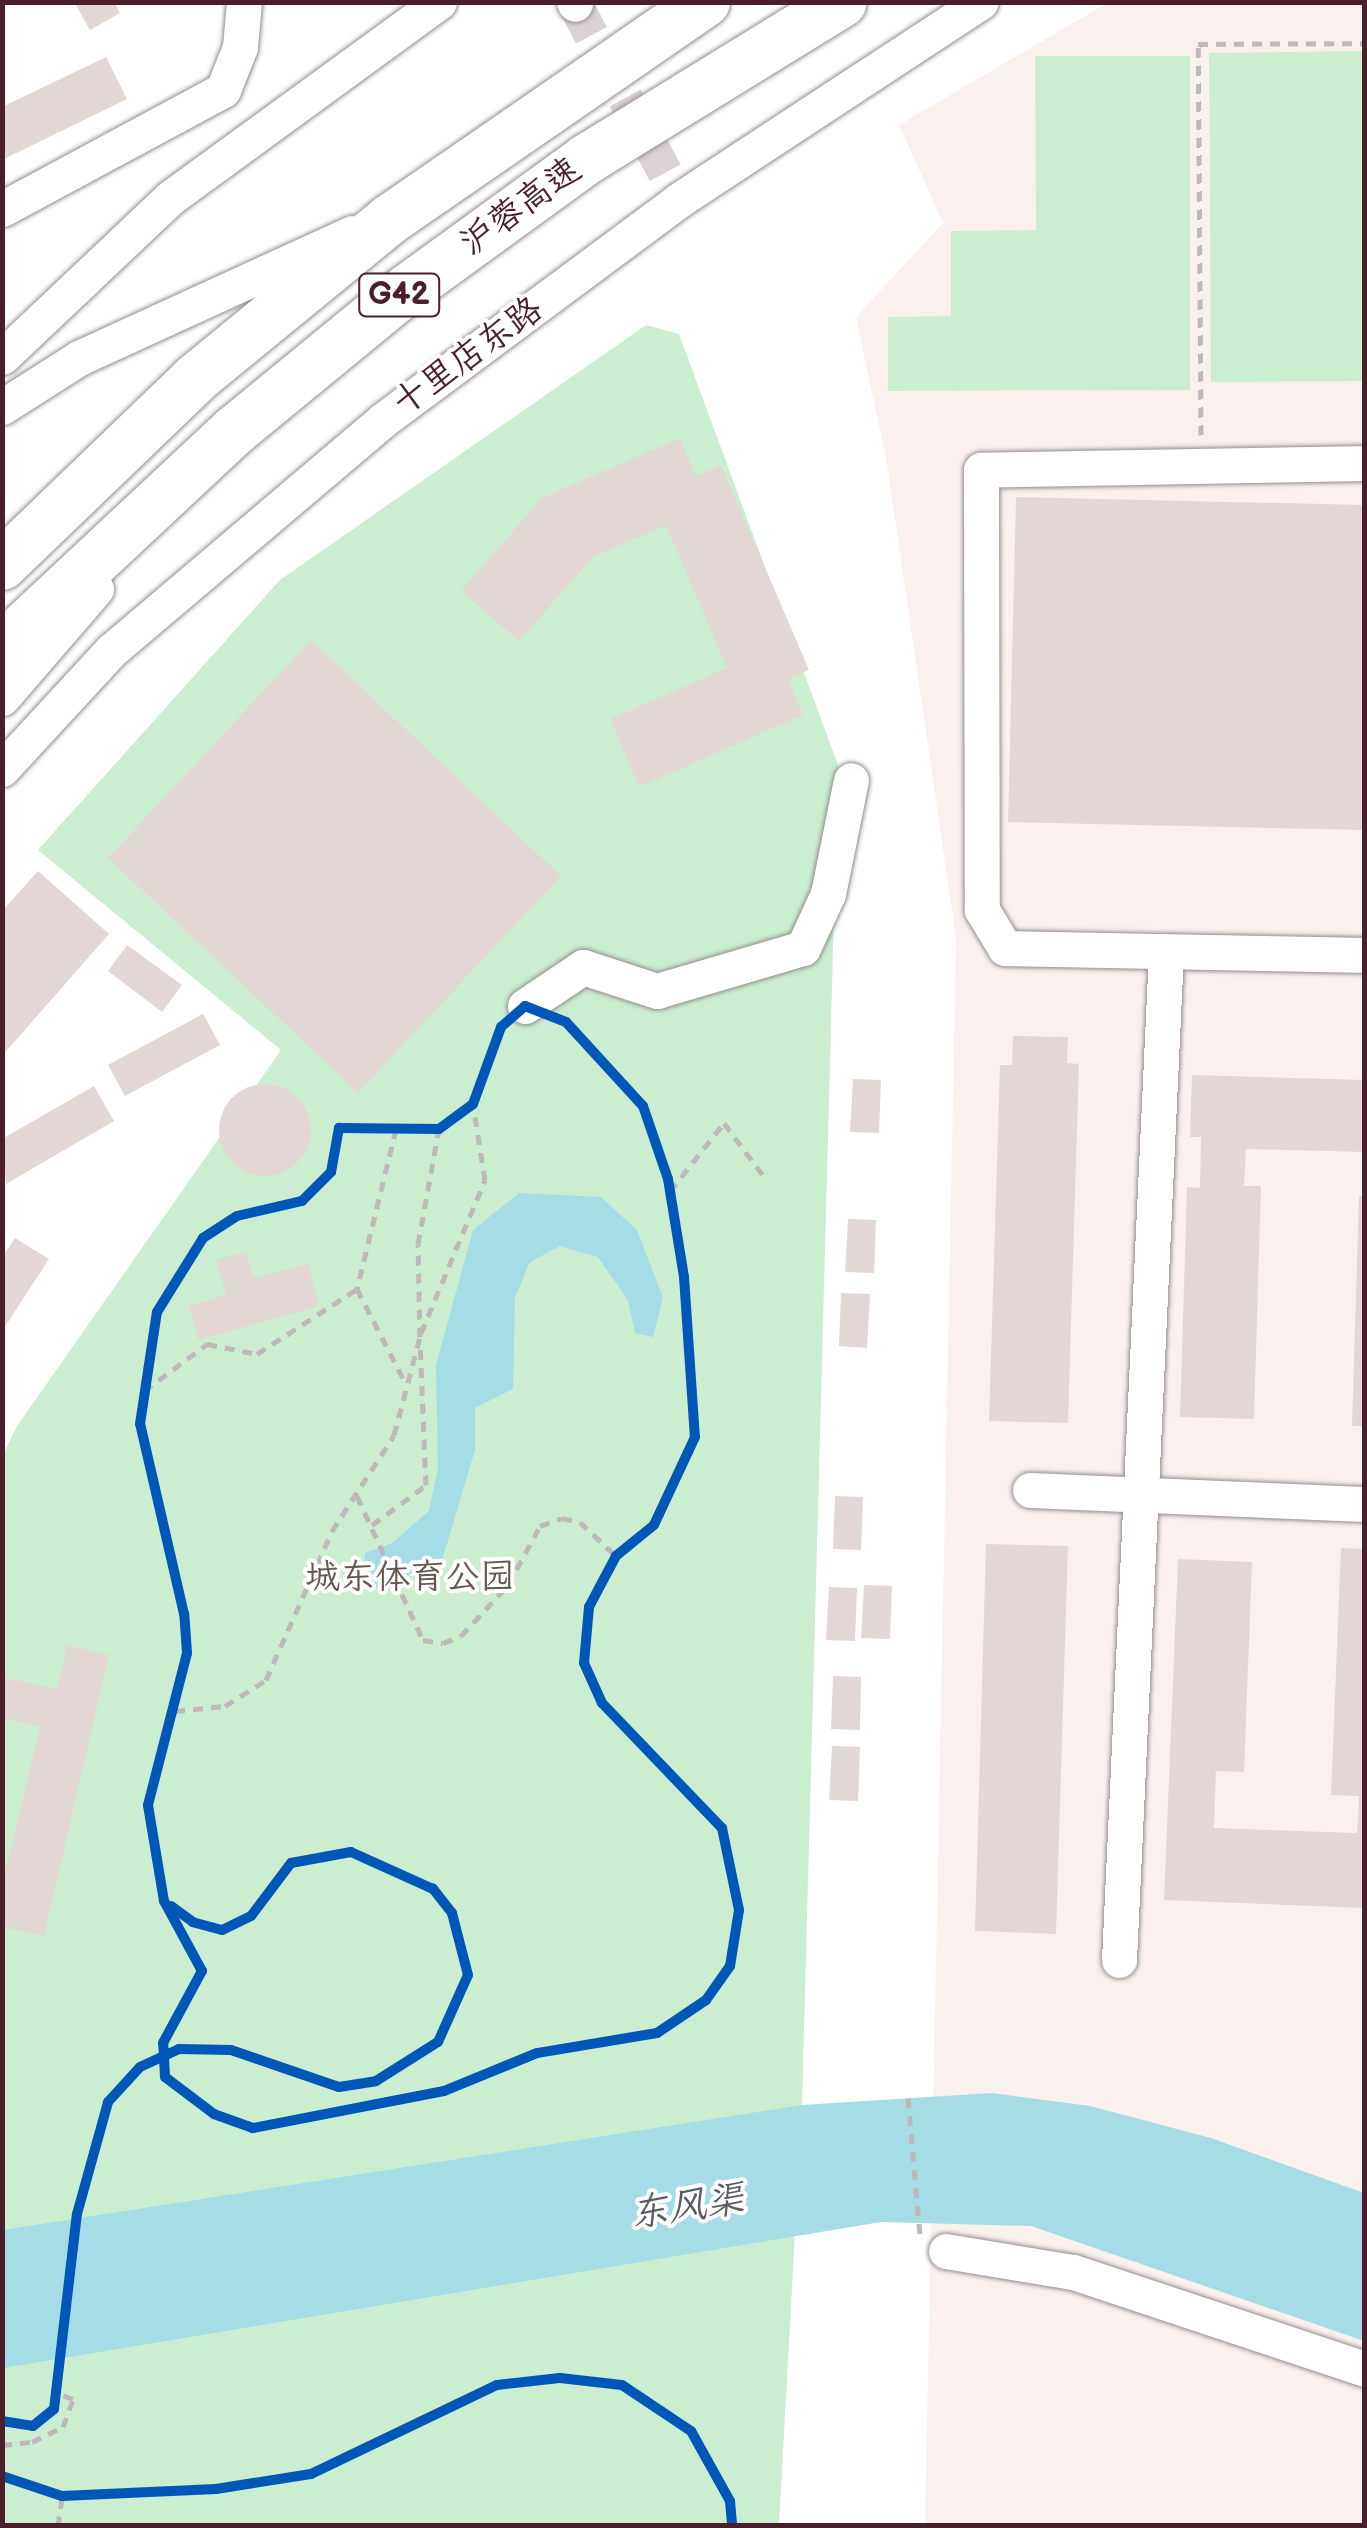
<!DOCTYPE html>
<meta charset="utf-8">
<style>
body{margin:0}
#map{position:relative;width:1367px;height:2528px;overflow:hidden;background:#fff;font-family:"Balsamiq Sans","LXGW WenKai TC",sans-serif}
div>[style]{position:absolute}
.built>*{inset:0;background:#faf1ef}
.green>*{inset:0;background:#cbeed0}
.water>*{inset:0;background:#a5dce6}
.building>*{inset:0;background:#e2d7d5}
.round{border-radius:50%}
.minor-tunnel>*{height:35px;margin-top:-17.5px;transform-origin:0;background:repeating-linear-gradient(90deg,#dbd2d5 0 35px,transparent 0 53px)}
.path>*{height:5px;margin-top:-2.5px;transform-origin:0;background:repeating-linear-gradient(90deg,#bdb8b9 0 10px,transparent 0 18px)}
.roads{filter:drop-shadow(0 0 2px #948c8e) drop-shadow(0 0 2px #948c8e)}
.minor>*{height:35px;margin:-17.5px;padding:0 17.5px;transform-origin:17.5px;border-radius:17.5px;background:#fff}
.highway>*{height:50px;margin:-25px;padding:0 25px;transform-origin:25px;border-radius:25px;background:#fff}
.cycleway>*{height:10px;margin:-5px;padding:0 5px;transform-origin:5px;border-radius:5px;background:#0057b8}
span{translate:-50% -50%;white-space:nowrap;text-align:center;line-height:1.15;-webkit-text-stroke:8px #fff;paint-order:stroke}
.shield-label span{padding:2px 8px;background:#fff;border:2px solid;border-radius:8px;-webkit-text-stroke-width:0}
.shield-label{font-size:32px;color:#4a1f2b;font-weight:700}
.street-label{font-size:35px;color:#4a1f2b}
.park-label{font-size:35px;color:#645951}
.water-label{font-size:38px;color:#5c5c69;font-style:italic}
.frame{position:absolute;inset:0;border:5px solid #4a1f2b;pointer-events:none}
</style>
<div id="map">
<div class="built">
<div style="clip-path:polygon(1107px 3px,1364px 3px,1364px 2525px,925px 2525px,956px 938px,887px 464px,856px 317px,943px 223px,899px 125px)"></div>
</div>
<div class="green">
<div style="clip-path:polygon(1364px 51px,1364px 381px,1211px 382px,1209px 53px)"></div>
<div style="clip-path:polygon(1035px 56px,1190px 56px,1190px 390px,888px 391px,888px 317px,951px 316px,951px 231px,1036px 230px)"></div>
<div style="clip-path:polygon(646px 325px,679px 334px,838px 765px,802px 2105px,779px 2525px,3px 2525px,2px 1457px,17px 1426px,281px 1050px,38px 850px,280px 580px)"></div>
</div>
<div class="water">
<div style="clip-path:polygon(519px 1193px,601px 1197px,637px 1230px,663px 1298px,653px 1337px,635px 1333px,628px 1300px,598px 1257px,560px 1246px,530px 1262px,515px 1297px,513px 1389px,475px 1408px,475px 1450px,441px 1564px,372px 1589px,363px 1573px,365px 1553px,392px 1543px,429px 1511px,438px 1468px,436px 1365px,473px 1230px)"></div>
<div style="clip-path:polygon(992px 2093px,1090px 2106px,1211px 2138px,1364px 2193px,1364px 2341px,1031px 2226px,881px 2222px,3px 2368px,3px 2230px,802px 2105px)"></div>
</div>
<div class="building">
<div style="clip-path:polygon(74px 2px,114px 2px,120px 13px,90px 30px)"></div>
<div style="clip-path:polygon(106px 57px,127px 99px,2px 160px,2px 107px)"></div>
<div style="clip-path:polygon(680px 438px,696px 476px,721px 465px,809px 670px,788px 679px,803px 715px,639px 787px,610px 719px,727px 668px,666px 525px,593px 557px,519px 641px,461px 591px,542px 498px)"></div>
<div style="clip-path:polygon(1016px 497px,1364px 505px,1364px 830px,1008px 822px)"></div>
<div style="clip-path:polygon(311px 640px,561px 876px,358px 1093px,108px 858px)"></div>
<div style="clip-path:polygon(38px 871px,109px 934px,2px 1056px,2px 911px)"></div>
<div style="clip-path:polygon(127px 945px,182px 985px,162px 1012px,108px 971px)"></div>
<div style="clip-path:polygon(203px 1014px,220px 1045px,125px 1096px,108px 1065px)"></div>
<div style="clip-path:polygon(1013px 1036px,1068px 1037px,1067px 1063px,1079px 1064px,1068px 1423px,989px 1421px,1000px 1065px,1012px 1065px)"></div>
<div style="clip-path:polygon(1192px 1075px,1364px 1080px,1364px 1152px,1246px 1149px,1244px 1186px,1261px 1186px,1254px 1419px,1180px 1417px,1187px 1187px,1200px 1188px,1201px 1137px,1190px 1137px)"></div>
<div style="clip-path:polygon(853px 1079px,881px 1080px,879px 1133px,850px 1132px)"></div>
<div class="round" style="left:219px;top:1084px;width:92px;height:92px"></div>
<div style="clip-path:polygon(94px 1086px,114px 1121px,6px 1184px,2px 1139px)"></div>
<div style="clip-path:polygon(1359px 1196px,1364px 1196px,1364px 1426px,1352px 1426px)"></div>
<div style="clip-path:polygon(848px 1219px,876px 1220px,874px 1273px,845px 1272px)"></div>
<div style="clip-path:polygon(15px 1238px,49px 1259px,2px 1331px,2px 1258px)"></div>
<div style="clip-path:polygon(246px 1252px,254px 1278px,308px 1264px,319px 1306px,198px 1340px,189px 1306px,226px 1295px,216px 1260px)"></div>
<div style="clip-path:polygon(841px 1293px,870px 1294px,867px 1348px,839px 1346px)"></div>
<div style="clip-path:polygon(835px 1496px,863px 1497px,861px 1550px,833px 1549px)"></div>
<div style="clip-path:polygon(986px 1544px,1068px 1546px,1056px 1934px,975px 1931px)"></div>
<div style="clip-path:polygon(1341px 1548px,1364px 1549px,1364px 1908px,1164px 1900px,1178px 1559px,1252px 1562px,1244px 1772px,1216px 1771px,1214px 1828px,1357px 1833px,1359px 1796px,1331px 1795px)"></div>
<div style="clip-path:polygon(864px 1585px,892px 1586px,890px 1639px,861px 1638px)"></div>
<div style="clip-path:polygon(829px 1587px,857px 1588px,855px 1641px,826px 1640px)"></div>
<div style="clip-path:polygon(67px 1645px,109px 1655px,44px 1936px,2px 1927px,2px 1886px,40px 1727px,2px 1718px,2px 1677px,57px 1689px)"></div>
<div style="clip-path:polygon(833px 1676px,861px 1677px,860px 1730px,831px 1729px)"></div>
<div style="clip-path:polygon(832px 1746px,860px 1747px,858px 1801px,829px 1800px)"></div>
</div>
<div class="minor-tunnel">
<div style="left:575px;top:4px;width:191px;rotate:61.8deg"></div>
</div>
<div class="path">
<div style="left:1201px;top:435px;width:391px;rotate:-90.4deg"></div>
<div style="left:1198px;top:44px;width:166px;rotate:-0.3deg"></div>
<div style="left:396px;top:1129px;width:165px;rotate:103.7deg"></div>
<div style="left:357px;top:1289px;width:107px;rotate:62.7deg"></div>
<div style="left:670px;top:1191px;width:87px;rotate:-51.5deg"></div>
<div style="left:724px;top:1123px;width:69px;rotate:53.3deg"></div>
<div style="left:421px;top:1333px;width:166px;rotate:-67.3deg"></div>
<div style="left:485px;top:1180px;width:77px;rotate:-99deg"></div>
<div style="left:144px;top:1391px;width:79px;rotate:-36.7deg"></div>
<div style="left:207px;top:1344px;width:51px;rotate:11.3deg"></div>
<div style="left:257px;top:1354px;width:119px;rotate:-33deg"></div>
<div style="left:357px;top:1496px;width:158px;rotate:65.4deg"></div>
<div style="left:423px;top:1640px;width:20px;rotate:9deg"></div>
<div style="left:443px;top:1643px;width:19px;rotate:-21deg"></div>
<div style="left:461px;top:1636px;width:69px;rotate:-47.3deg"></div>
<div style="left:508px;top:1585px;width:67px;rotate:-61.5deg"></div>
<div style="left:540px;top:1526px;width:23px;rotate:-20deg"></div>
<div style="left:562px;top:1518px;width:18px;rotate:13deg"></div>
<div style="left:580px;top:1522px;width:50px;rotate:43.4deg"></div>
<div style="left:372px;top:1525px;width:67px;rotate:-36.5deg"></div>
<div style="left:426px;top:1485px;width:142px;rotate:-92.4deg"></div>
<div style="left:175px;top:1711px;width:50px;rotate:-5.7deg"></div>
<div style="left:225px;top:1706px;width:49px;rotate:-32.4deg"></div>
<div style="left:266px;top:1680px;width:163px;rotate:-66.1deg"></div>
<div style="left:332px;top:1531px;width:114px;rotate:-57.1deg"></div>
<div style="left:394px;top:1435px;width:101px;rotate:-75.1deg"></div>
<div style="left:420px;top:1337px;width:93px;rotate:-91.2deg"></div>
<div style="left:418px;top:1244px;width:117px;rotate:-79.7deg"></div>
<div style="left:908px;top:2098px;width:138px;rotate:85deg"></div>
<div style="left:2px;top:2445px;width:30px;rotate:-6deg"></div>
<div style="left:32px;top:2442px;width:34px;rotate:-26deg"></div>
<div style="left:63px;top:2427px;width:30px;rotate:-70deg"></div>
<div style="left:73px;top:2399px;width:15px;rotate:-160deg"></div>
<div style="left:58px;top:2526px;width:30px;rotate:-82deg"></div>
</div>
<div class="roads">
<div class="minor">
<div style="left:574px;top:2px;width:2px;rotate:63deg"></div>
<div style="left:2px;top:209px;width:251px;rotate:-28.3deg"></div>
<div style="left:223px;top:90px;width:46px;rotate:-68.4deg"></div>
<div style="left:240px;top:47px;width:45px;rotate:-84.9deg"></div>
<div style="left:2px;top:357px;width:231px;rotate:-43.4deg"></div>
<div style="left:170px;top:198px;width:333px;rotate:-36.1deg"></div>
<div style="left:2px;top:407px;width:91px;rotate:-32.5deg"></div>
<div style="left:79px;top:358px;width:300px;rotate:-24.6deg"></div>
<div style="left:1364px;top:463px;width:383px;rotate:179deg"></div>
<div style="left:981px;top:470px;width:440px;rotate:89.9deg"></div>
<div style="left:982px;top:910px;width:44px;rotate:58.8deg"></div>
<div style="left:1005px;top:948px;width:359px;rotate:1.1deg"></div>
<div style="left:2px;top:698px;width:144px;rotate:-49.2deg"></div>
<div style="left:2px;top:769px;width:162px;rotate:-47.3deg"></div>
<div style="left:112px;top:650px;width:355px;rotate:-40.3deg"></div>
<div style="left:383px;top:420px;width:369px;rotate:-36.6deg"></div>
<div style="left:679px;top:200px;width:361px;rotate:-33.3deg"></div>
<div style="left:525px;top:1006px;width:70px;rotate:-33.9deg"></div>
<div style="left:583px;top:967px;width:78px;rotate:18deg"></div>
<div style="left:657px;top:991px;width:152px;rotate:-16.4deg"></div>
<div style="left:803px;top:948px;width:60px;rotate:-65.2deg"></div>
<div style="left:828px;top:894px;width:116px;rotate:-78.6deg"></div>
<div style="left:1030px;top:1490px;width:334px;rotate:2.4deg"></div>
<div style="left:1119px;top:1960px;width:1008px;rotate:-87.33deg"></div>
<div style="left:946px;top:2251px;width:129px;rotate:9.4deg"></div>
<div style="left:1073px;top:2272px;width:307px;rotate:18.4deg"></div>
</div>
<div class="highway">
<div style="left:2px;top:565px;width:268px;rotate:-43.9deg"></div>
<div style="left:195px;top:379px;width:251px;rotate:-39.3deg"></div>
<div style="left:389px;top:220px;width:384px;rotate:-34.6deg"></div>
<div style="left:2px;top:648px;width:318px;rotate:-43.1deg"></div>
<div style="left:234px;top:431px;width:211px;rotate:-39.4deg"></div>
<div style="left:397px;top:297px;width:235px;rotate:-36deg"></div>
<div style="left:587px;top:159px;width:299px;rotate:-31.6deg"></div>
</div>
</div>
<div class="cycleway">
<div style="left:525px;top:1006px;width:44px;rotate:21.3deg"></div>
<div style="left:566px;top:1022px;width:114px;rotate:47.5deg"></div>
<div style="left:643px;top:1106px;width:77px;rotate:71.1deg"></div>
<div style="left:668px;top:1179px;width:99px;rotate:80.7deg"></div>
<div style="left:684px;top:1277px;width:160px;rotate:86.1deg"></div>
<div style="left:695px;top:1437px;width:97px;rotate:115deg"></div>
<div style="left:654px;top:1525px;width:49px;rotate:140.8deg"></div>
<div style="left:616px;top:1556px;width:58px;rotate:117.9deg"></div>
<div style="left:589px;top:1607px;width:56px;rotate:95.1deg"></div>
<div style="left:584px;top:1663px;width:44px;rotate:65.8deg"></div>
<div style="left:602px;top:1703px;width:173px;rotate:46.2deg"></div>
<div style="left:722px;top:1828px;width:84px;rotate:78.3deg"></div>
<div style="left:739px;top:1910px;width:57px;rotate:99.1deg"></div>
<div style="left:730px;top:1966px;width:42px;rotate:125.2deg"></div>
<div style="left:706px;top:2000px;width:59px;rotate:146deg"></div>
<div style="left:657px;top:2033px;width:122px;rotate:170.5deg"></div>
<div style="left:537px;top:2053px;width:100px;rotate:157.8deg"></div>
<div style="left:444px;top:2091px;width:195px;rotate:169deg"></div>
<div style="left:253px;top:2128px;width:41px;rotate:-160.3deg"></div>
<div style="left:214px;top:2114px;width:61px;rotate:-142.9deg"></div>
<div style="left:165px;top:2077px;width:34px;rotate:-93deg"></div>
<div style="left:163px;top:2043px;width:82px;rotate:-61.6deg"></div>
<div style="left:202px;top:1971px;width:80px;rotate:-118.5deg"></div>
<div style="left:164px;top:1901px;width:97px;rotate:-99.5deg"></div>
<div style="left:148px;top:1805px;width:157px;rotate:-75.6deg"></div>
<div style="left:187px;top:1653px;width:39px;rotate:-94deg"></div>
<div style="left:184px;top:1614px;width:195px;rotate:-103deg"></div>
<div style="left:140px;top:1424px;width:113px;rotate:-81.4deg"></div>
<div style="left:157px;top:1312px;width:87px;rotate:-58.1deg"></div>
<div style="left:203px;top:1238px;width:40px;rotate:-32.9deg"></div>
<div style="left:237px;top:1216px;width:67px;rotate:-13deg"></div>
<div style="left:302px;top:1201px;width:41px;rotate:-45deg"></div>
<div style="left:331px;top:1172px;width:45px;rotate:-79.7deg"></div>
<div style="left:339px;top:1128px;width:100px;rotate:0.6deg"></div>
<div style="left:439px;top:1129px;width:42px;rotate:-36.3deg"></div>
<div style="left:473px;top:1104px;width:82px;rotate:-70deg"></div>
<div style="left:501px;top:1027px;width:32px;rotate:-41deg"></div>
<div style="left:2px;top:2421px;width:31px;rotate:9deg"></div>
<div style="left:33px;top:2426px;width:27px;rotate:-39deg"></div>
<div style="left:54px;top:2409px;width:196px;rotate:-83.3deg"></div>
<div style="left:77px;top:2214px;width:116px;rotate:-74.5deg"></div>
<div style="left:108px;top:2102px;width:47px;rotate:-47.6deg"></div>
<div style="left:140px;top:2067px;width:43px;rotate:-24.8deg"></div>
<div style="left:179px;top:2049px;width:52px;rotate:1.1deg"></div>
<div style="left:231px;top:2050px;width:114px;rotate:18.9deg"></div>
<div style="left:339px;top:2087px;width:37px;rotate:-9deg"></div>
<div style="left:376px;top:2081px;width:73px;rotate:-32.2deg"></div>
<div style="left:438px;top:2042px;width:73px;rotate:-65.9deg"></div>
<div style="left:468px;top:1975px;width:64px;rotate:-104.5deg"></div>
<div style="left:452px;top:1913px;width:31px;rotate:-128deg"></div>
<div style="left:433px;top:1889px;width:90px;rotate:-155.7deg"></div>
<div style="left:351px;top:1852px;width:61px;rotate:169.6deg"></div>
<div style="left:291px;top:1863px;width:66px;rotate:127deg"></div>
<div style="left:251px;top:1916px;width:32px;rotate:154deg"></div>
<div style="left:222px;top:1930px;width:30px;rotate:-165deg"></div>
<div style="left:193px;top:1922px;width:27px;rotate:-144deg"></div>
<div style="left:2px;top:2476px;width:63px;rotate:18.4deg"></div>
<div style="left:62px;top:2496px;width:154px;rotate:-2.6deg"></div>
<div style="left:216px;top:2489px;width:96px;rotate:-9deg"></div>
<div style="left:311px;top:2474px;width:206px;rotate:-25.6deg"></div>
<div style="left:497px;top:2385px;width:63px;rotate:-6.3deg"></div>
<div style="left:560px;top:2378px;width:62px;rotate:6.4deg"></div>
<div style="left:622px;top:2385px;width:83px;rotate:33.7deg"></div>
<div style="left:691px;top:2431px;width:80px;rotate:60.9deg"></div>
<div style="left:730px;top:2501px;width:25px;rotate:85deg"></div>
</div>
<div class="shield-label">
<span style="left:399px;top:295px">G42</span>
</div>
<div class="street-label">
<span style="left:521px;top:207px;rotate:-36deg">沪蓉高速</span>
<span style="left:468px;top:357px;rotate:-36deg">十里店东路</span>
</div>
<div class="park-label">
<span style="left:410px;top:1578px">城东体育公园</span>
</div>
<div class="water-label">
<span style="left:687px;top:2207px;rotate:-8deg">东风渠</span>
</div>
<div class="frame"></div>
</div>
